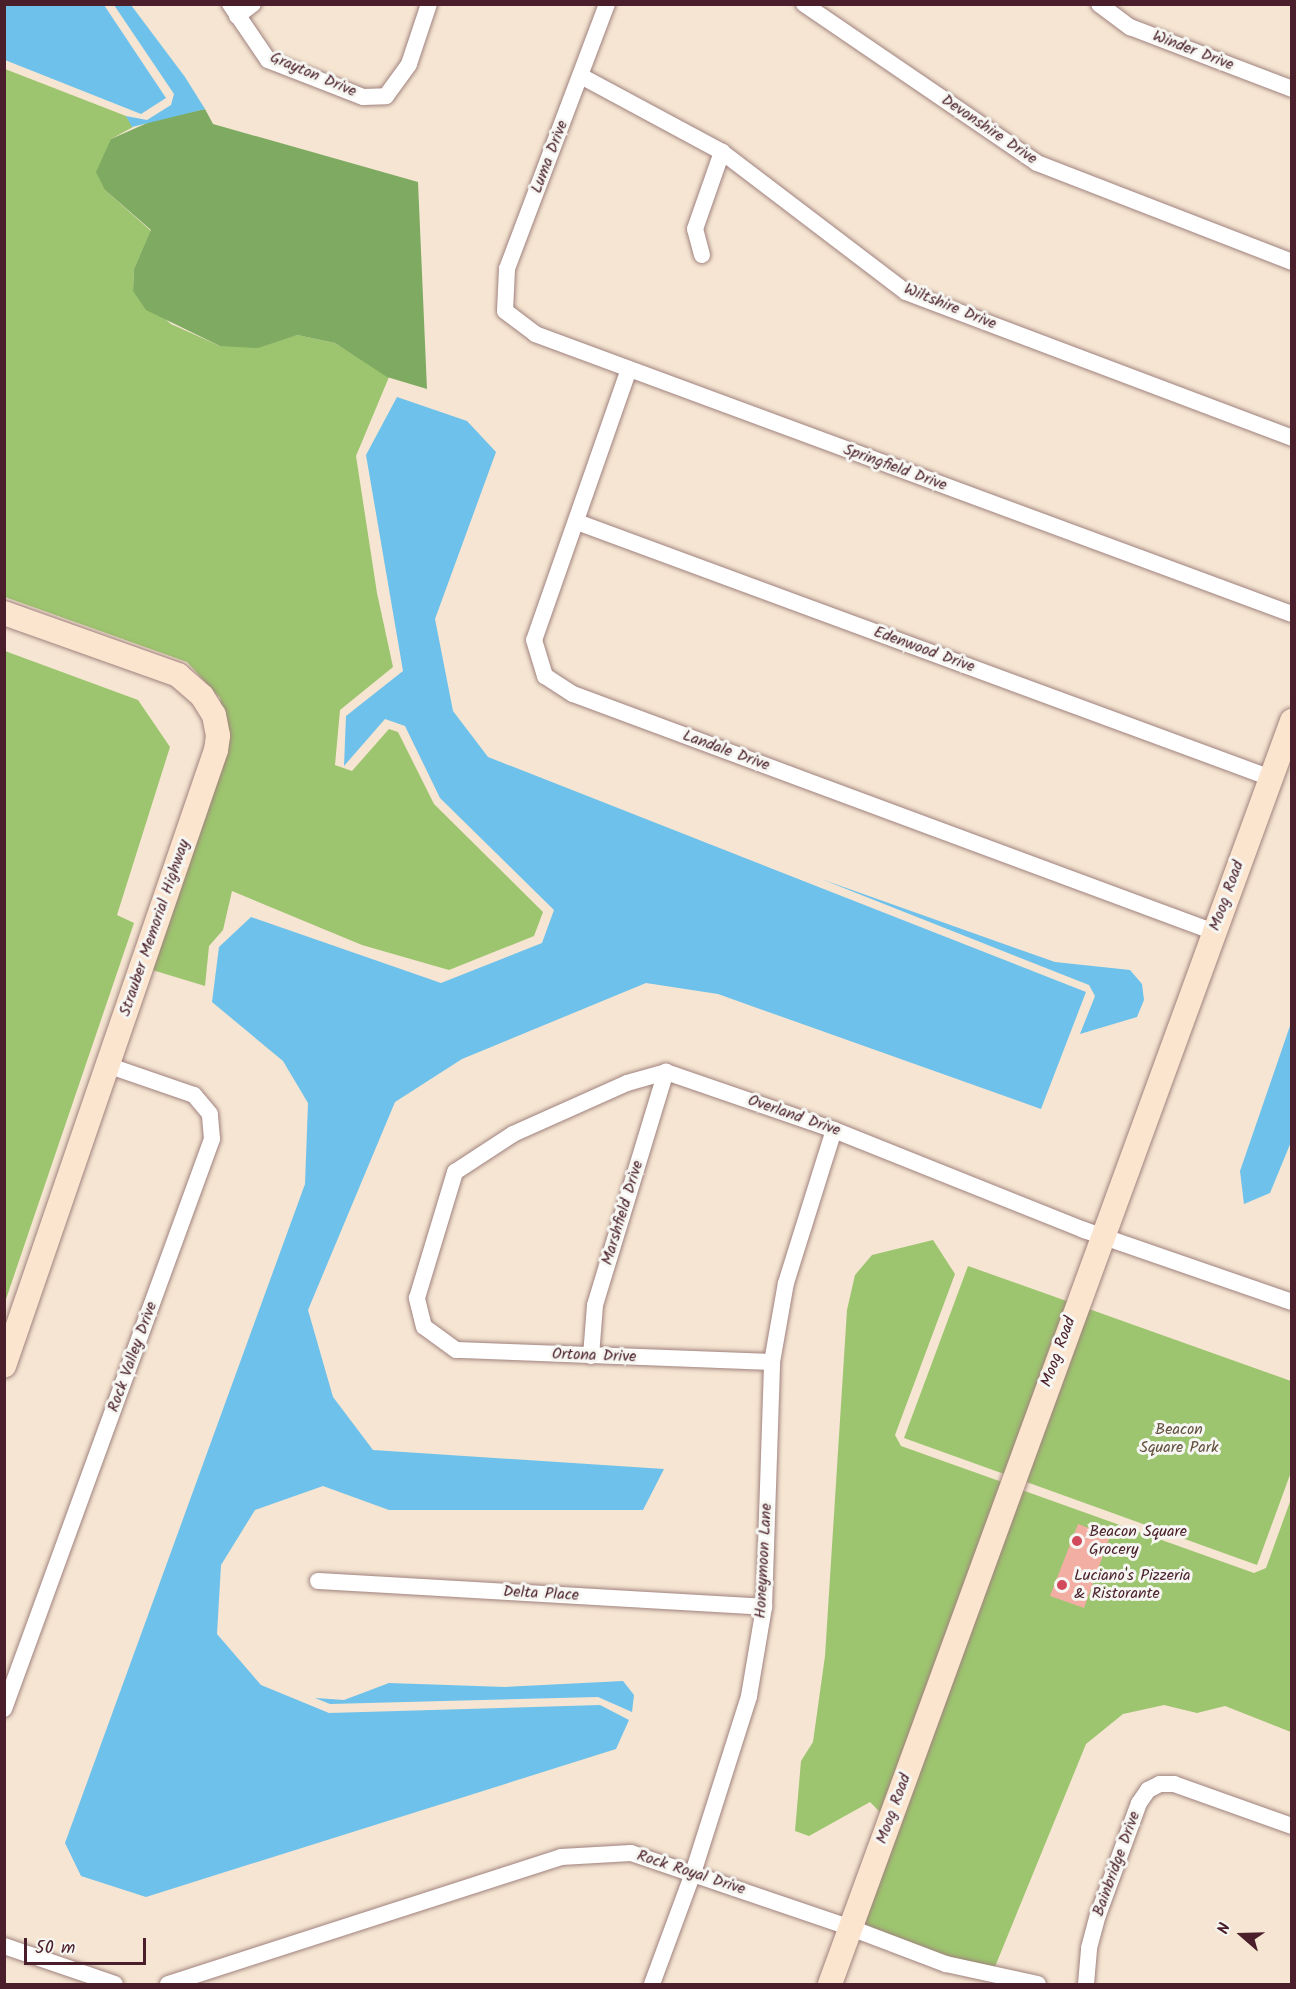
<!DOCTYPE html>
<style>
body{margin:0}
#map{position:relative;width:1296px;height:1989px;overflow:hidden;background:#f5e5d2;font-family:Kalam,sans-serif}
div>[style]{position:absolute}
.green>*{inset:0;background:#9dc46f}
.forest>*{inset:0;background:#7eaa62}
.water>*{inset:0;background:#6ec1ea}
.building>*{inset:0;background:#f3aea4}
.roads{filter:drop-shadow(0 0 2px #a0827e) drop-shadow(0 0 2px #a0827e)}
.street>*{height:16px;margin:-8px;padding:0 8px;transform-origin:8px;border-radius:8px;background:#fff}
.secondary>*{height:24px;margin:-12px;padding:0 12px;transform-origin:12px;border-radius:12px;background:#fce5cf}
.dots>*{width:16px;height:16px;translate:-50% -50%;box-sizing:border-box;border:3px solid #f6f6f2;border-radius:50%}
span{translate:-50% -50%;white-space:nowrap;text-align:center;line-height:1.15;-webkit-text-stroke:6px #f6f6f2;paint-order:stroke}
.street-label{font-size:16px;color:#4a1f2b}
.park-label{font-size:16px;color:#63513f}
.poi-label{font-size:16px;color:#4a1f2b}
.left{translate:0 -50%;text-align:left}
.frame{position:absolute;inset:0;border:6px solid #4a1f2b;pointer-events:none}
.north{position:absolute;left:1212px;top:1905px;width:60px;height:60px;-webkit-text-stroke:4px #f6f6f2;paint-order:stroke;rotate:290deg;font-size:16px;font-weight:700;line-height:24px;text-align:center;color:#4a1f2b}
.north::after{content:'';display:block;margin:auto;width:21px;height:27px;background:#4a1f2b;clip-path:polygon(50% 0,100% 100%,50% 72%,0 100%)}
.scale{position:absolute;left:24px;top:1938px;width:122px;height:27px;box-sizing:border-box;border:3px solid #4a1f2b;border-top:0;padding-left:8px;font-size:18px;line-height:21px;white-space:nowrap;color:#4a1f2b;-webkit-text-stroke:4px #f6f6f2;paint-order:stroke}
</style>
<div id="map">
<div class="green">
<div style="clip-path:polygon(5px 69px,126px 116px,133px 127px,111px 139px,105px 190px,151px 231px,134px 269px,133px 291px,171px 324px,220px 346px,297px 335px,335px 343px,389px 377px,356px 456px,377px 593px,393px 667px,340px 710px,335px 765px,352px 771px,389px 729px,398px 732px,434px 804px,543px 912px,534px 936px,449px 970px,362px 945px,232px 891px,223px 930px,209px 946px,205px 986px,149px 969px,227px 736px,220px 698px,187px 662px,5px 597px)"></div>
<div style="clip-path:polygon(5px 651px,138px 700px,170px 747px,117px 915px,134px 923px,5px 1302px)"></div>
<div style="clip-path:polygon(933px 1240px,955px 1274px,895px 1435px,901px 1446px,1002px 1482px,882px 1814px,870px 1802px,809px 1836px,795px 1831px,801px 1761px,813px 1742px,825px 1656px,847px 1310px,855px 1275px,872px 1255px)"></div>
<div style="clip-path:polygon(968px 1266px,1291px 1381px,1291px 1472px,1257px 1565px,904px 1438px)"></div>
<div style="clip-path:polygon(1019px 1489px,1254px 1573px,1266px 1568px,1291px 1499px,1291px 1732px,1225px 1706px,1197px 1713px,1164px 1705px,1123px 1714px,1086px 1744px,992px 1974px,860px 1931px)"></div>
</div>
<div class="forest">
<div style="clip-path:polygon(205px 109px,213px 124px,418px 182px,427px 389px,387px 377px,335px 343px,297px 335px,258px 348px,220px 346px,146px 310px,133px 291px,134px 269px,151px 230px,105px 190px,96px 172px,111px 139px,154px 120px)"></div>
</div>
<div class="water">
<div style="clip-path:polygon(4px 5px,104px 5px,166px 98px,141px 114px,5px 60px)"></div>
<div style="clip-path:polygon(114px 5px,131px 5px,185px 77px,205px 109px,132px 127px,126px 116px,147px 120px,171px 105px,174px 94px)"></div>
<div style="clip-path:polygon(397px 397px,467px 421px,496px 452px,435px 619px,453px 711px,488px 757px,1086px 992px,1041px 1109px,718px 994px,646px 983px,462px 1059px,395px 1102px,308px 1310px,333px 1397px,373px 1450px,664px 1469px,643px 1510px,389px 1510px,323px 1486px,255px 1510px,221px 1565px,217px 1634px,261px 1685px,329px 1713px,600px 1705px,629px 1720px,616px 1749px,146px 1897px,81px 1876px,65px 1843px,305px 1184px,308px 1103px,283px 1061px,212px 1002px,219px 947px,251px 917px,441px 983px,542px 943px,554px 910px,440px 798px,405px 726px,385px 719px,344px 766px,346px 716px,403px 671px,366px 455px)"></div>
<div style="clip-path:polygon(821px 879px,1055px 962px,1130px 970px,1142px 984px,1144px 1000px,1137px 1017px,1080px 1034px,1095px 996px,1089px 985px)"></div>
<div style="clip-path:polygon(1291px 1023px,1291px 1142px,1270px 1193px,1244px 1204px,1240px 1171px)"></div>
<div style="clip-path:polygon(623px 1681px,634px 1695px,632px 1712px,598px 1697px,330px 1704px,315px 1698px,344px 1700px,389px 1683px,505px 1687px)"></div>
</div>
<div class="building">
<div style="clip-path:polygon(1078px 1524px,1110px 1536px,1084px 1608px,1050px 1596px)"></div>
</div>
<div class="roads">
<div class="street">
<div style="left:230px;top:4px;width:68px;rotate:55.8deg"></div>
<div style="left:268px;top:60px;width:102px;rotate:21.3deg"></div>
<div style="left:363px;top:97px;width:23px;rotate:-2deg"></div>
<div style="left:386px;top:96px;width:39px;rotate:-54deg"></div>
<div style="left:409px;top:64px;width:63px;rotate:-71.6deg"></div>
<div style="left:607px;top:4px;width:283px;rotate:110.7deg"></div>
<div style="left:507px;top:269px;width:42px;rotate:92.7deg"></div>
<div style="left:505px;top:311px;width:38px;rotate:37deg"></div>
<div style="left:535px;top:334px;width:807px;rotate:20.3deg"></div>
<div style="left:804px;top:4px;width:282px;rotate:34.3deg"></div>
<div style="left:1037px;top:163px;width:274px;rotate:21.2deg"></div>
<div style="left:1099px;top:4px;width:39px;rotate:37deg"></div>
<div style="left:1130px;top:27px;width:173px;rotate:20.9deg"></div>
<div style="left:237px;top:16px;width:20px;rotate:-37deg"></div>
<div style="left:581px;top:76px;width:160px;rotate:28.3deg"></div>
<div style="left:722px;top:152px;width:231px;rotate:37.3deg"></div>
<div style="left:906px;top:292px;width:413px;rotate:20.7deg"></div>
<div style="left:702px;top:255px;width:27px;rotate:-105deg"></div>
<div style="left:695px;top:229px;width:82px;rotate:-70.7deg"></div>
<div style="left:629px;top:369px;width:287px;rotate:109.3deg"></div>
<div style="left:534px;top:640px;width:38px;rotate:73deg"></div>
<div style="left:545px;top:676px;width:33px;rotate:33deg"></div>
<div style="left:573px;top:694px;width:684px;rotate:20.37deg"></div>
<div style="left:577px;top:522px;width:740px;rotate:20.25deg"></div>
<div style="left:591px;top:1356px;width:51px;rotate:-85.5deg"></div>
<div style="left:595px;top:1305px;width:244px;rotate:-73.1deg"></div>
<div style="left:772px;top:1362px;width:316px;rotate:-177.8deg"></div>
<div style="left:456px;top:1350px;width:39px;rotate:-144deg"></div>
<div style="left:424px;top:1327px;width:30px;rotate:-104deg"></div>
<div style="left:417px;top:1298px;width:132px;rotate:-73.2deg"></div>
<div style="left:455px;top:1172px;width:69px;rotate:-33.2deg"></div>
<div style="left:513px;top:1134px;width:125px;rotate:-24.1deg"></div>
<div style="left:627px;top:1083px;width:41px;rotate:-15.8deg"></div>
<div style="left:666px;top:1072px;width:178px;rotate:19deg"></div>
<div style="left:834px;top:1130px;width:269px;rotate:21.8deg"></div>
<div style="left:1084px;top:1230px;width:220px;rotate:19.1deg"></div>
<div style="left:318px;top:1581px;width:447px;rotate:3.3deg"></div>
<div style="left:4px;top:1709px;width:607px;rotate:-69.95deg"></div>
<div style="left:212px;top:1139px;width:25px;rotate:-95deg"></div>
<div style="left:210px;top:1114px;width:25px;rotate:-130deg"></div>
<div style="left:194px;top:1095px;width:92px;rotate:-161deg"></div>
<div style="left:4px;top:1946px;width:117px;rotate:18.9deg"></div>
<div style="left:168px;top:1984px;width:413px;rotate:-17.9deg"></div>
<div style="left:561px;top:1857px;width:70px;rotate:-3.3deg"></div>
<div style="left:631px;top:1853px;width:232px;rotate:18.8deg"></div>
<div style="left:851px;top:1928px;width:102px;rotate:20.8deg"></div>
<div style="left:946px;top:1964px;width:94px;rotate:12.3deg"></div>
<div style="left:652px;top:1984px;width:118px;rotate:-69.7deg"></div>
<div style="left:693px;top:1873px;width:186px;rotate:-72.4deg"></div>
<div style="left:749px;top:1696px;width:90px;rotate:-80.4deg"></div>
<div style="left:764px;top:1607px;width:245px;rotate:-88.1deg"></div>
<div style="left:772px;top:1362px;width:80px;rotate:-80deg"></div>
<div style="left:786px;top:1283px;width:160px;rotate:-72.6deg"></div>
<div style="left:1086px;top:1984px;width:36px;rotate:-85deg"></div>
<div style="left:1089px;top:1948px;width:34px;rotate:-75deg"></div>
<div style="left:1098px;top:1915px;width:119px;rotate:-69.9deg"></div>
<div style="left:1139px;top:1803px;width:16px;rotate:-55deg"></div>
<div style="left:1148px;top:1790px;width:13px;rotate:-27deg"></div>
<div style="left:1160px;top:1784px;width:14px"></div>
<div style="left:1174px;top:1784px;width:125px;rotate:19.6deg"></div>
</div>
<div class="secondary">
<div style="left:4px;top:613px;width:185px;rotate:19.6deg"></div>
<div style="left:178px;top:675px;width:32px;rotate:41deg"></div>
<div style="left:202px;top:696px;width:22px;rotate:58deg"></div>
<div style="left:214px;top:715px;width:21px;rotate:79deg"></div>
<div style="left:218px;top:736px;width:14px;rotate:98deg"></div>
<div style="left:216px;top:750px;width:651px;rotate:108.99deg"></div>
<div style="left:830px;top:1984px;width:1345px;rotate:-69.91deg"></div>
</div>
</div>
<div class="dots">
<div style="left:1077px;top:1541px;background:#d1495b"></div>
<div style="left:1062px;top:1585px;background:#d1495b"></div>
</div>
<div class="street-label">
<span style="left:1193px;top:51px;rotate:21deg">Winder Drive</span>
<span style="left:313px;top:75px;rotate:23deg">Grayton Drive</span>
<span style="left:989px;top:130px;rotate:34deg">Devonshire Drive</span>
<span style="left:550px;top:157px;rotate:-69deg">Luma Drive</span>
<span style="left:950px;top:307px;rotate:22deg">Wiltshire Drive</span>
<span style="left:895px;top:468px;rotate:20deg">Springfield Drive</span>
<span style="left:924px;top:650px;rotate:20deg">Edenwood Drive</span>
<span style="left:726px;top:751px;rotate:20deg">Landale Drive</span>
<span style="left:1227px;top:896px;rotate:-70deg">Moog Road</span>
<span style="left:155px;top:928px;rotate:-71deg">Strauber Memorial Highway</span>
<span style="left:794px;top:1116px;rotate:19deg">Overland Drive</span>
<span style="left:623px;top:1213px;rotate:-73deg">Marshfield Drive</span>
<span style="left:1059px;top:1352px;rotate:-70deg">Moog Road</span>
<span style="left:594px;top:1356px;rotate:2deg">Ortona Drive</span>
<span style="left:133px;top:1357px;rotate:-70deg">Rock Valley Drive</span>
<span style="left:764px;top:1561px;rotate:-87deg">Honeymoon Lane</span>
<span style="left:541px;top:1594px;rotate:3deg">Delta Place</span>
<span style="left:894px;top:1809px;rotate:-70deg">Moog Road</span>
<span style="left:1117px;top:1864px;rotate:-70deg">Bainbridge Drive</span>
<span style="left:691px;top:1873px;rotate:18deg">Rock Royal Drive</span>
</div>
<div class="park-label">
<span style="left:1179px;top:1439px">Beacon<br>Square Park</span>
</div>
<div class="poi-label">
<span class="left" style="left:1089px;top:1541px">Beacon Square<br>Grocery</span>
<span class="left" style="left:1074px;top:1585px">Luciano's Pizzeria<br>&amp; Ristorante</span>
</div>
<div class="frame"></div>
<div class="north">N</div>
<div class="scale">50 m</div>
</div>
